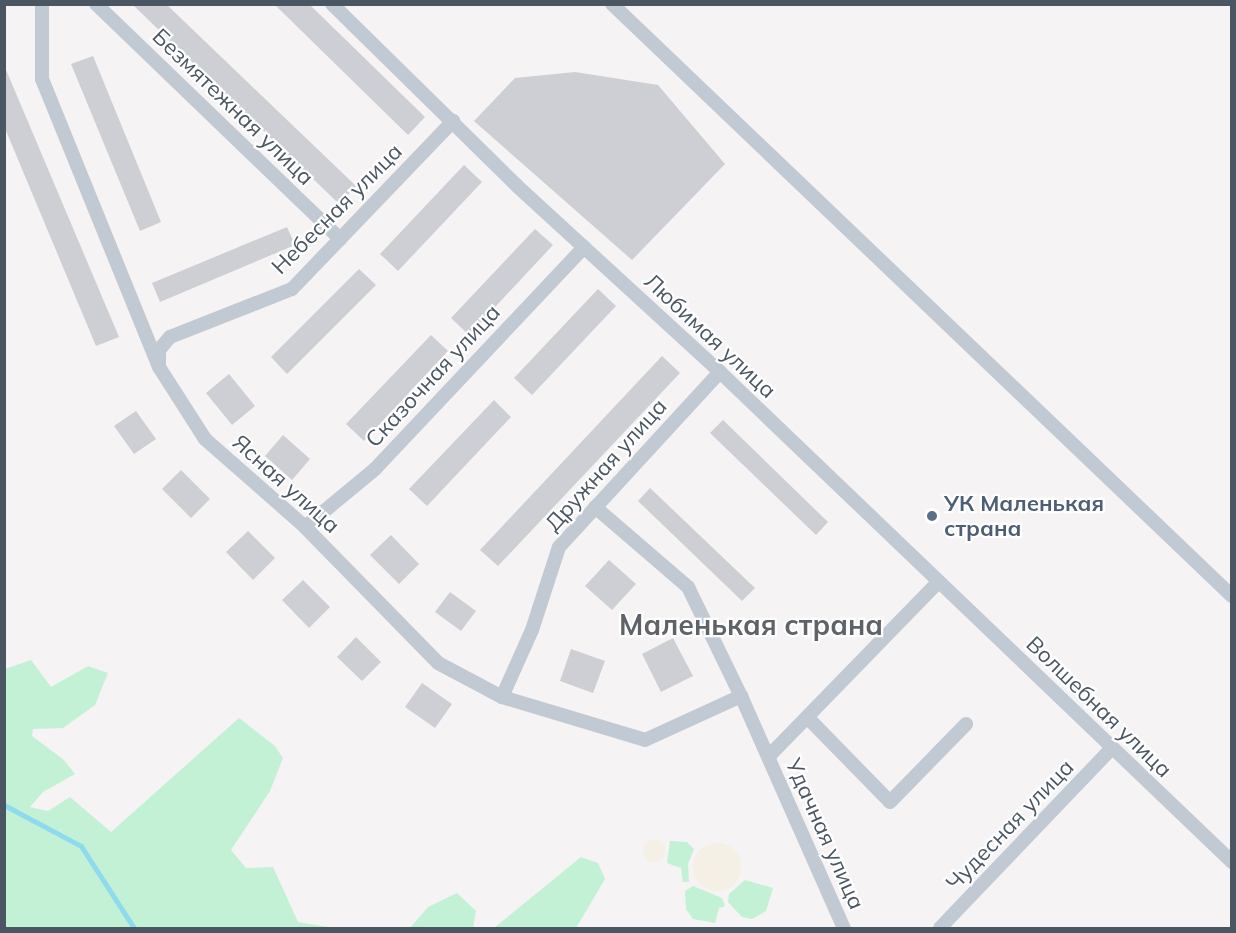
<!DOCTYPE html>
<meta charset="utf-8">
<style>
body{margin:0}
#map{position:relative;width:1236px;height:933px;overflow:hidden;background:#f5f3f3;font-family:Mulish,sans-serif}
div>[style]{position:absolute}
.green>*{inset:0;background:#c3f1d5}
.sand>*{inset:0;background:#f5f0e5}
.round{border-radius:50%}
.stream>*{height:5px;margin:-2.5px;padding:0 2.5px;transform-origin:2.5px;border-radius:2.5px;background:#90daee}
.building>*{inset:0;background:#cdcfd5}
.street>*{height:14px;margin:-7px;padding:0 7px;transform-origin:7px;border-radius:7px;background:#c1cad2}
.dots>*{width:16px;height:16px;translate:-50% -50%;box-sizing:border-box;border:3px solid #fff;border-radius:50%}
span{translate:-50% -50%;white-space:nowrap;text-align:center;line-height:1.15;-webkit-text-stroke:4.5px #fff;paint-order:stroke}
.street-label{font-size:22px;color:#4a5661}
.service-label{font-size:22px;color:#4e5e75;font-weight:700}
.left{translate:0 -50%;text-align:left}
.district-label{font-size:28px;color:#5f6368;font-weight:700}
.frame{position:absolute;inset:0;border:6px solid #4a5661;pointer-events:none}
</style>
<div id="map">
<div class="green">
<div style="clip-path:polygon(31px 660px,51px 687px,88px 666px,108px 673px,95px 705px,63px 728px,33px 729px,32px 736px,64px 760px,75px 774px,43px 792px,30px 807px,48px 811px,70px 797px,111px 832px,239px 718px,275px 746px,283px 758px,270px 791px,231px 850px,246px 868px,273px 867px,298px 922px,334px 928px,5px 928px,5px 669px)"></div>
<div style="clip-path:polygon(670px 841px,687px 842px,694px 849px,688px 864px,689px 882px,683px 882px,681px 868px,667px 863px)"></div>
<div style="clip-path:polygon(581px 857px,598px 863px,605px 879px,576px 928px,494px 928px)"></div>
<div style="clip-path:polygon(745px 880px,773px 888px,766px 911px,752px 919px,742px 917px,728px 902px,729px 894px)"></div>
<div style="clip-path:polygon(693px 886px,722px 898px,725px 906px,719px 908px,715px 923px,693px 919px,686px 909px,685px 891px)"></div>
<div style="clip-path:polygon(457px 893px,476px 911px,473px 928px,410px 928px,428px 907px)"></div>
</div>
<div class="sand">
<div class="round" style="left:643px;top:840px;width:22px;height:22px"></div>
<div class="round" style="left:693px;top:843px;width:48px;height:48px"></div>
</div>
<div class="stream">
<div style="left:4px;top:805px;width:87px;rotate:28deg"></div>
<div style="left:81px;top:846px;width:98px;rotate:57.1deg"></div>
</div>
<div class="building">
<div style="clip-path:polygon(132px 4px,166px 4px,356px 186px,339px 204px)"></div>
<div style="clip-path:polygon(274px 4px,309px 4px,425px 117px,408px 135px)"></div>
<div style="clip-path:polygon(93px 56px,161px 222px,140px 231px,71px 64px)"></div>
<div style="clip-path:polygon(4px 65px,119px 337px,96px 346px,4px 126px)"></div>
<div style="clip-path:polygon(575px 72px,658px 85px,725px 164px,632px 260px,474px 121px,515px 78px)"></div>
<div style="clip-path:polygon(464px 165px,482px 182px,398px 271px,380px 254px)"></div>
<div style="clip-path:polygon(287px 227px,295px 245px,160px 302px,152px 283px)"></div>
<div style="clip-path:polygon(535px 229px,553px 245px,469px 335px,451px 318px)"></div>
<div style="clip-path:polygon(359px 269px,376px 285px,287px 374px,271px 357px)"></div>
<div style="clip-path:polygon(598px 289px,616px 306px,532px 395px,514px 378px)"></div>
<div style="clip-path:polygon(431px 335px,448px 351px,364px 441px,346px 424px)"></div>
<div style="clip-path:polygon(662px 356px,680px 373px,498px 566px,480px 550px)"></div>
<div style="clip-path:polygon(229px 374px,255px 406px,232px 425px,206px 393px)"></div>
<div style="clip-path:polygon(494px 400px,511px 417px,427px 506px,409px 489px)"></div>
<div style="clip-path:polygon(136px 411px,156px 439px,134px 454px,114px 426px)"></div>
<div style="clip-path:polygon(723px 420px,828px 522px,816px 535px,710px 433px)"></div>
<div style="clip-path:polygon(283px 435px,310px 459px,292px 480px,265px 456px)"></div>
<div style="clip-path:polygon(181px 470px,210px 499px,191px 518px,162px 489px)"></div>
<div style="clip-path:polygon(650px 488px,755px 588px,742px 601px,638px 501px)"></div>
<div style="clip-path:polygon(248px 531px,275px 558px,253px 580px,226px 552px)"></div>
<div style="clip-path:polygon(391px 535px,419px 564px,399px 584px,370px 555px)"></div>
<div style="clip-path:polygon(609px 560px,636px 584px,612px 610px,585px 586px)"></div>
<div style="clip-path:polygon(303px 580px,330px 607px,309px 628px,282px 600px)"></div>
<div style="clip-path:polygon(450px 592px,476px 611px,461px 631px,435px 612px)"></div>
<div style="clip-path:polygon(356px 637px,381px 662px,362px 681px,337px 657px)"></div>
<div style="clip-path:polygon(673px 638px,693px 676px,661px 692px,642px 654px)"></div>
<div style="clip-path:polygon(571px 649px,605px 661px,593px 693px,560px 681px)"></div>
<div style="clip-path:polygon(422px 683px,452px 704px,435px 728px,405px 707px)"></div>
</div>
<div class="street">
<div style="left:42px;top:4px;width:75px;rotate:90deg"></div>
<div style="left:42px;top:79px;width:311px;rotate:67.9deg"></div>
<div style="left:159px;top:367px;width:85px;rotate:57.4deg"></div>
<div style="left:205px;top:439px;width:133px;rotate:41.3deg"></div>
<div style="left:305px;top:527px;width:190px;rotate:45.6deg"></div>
<div style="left:438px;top:663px;width:72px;rotate:28deg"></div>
<div style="left:502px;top:697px;width:149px;rotate:16.7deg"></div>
<div style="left:645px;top:740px;width:106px;rotate:-24.6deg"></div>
<div style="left:96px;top:4px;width:339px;rotate:43.9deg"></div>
<div style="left:332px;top:4px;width:258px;rotate:44.5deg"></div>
<div style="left:516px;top:185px;width:277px;rotate:42.5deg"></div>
<div style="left:720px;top:372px;width:709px;rotate:43.74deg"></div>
<div style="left:612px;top:4px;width:857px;rotate:43.68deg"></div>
<div style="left:159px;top:365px;width:15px;rotate:-90deg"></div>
<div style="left:159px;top:350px;width:17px;rotate:-50deg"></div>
<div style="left:170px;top:337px;width:131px;rotate:-21.5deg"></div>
<div style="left:292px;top:289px;width:233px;rotate:-46.2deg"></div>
<div style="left:595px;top:507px;width:123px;rotate:40.7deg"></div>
<div style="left:688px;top:587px;width:121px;rotate:64.1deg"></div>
<div style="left:741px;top:696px;width:254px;rotate:66.1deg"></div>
<div style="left:305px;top:527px;width:91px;rotate:-39.6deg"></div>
<div style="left:375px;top:469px;width:305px;rotate:-46.7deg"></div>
<div style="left:502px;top:697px;width:73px;rotate:-65.9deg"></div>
<div style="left:532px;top:630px;width:87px;rotate:-72deg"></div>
<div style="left:559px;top:547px;width:238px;rotate:-47.4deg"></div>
<div style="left:808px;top:718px;width:117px;rotate:45.7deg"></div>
<div style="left:890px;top:802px;width:109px;rotate:-45.7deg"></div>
<div style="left:769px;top:756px;width:243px;rotate:-45.8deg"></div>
<div style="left:940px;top:928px;width:248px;rotate:-46.3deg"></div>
</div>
<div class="dots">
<div style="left:932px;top:516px;background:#5c6f8a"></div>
</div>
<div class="street-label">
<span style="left:233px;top:107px;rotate:44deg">Безмятежная улица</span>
<span style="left:337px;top:209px;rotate:-45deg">Небесная улица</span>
<span style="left:710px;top:336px;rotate:43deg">Любимая улица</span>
<span style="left:433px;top:376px;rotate:-47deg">Сказочная улица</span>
<span style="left:606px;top:465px;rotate:-48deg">Дружная улица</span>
<span style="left:286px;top:484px;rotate:42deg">Ясная улица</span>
<span style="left:1099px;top:707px;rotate:44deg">Волшебная улица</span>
<span style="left:1010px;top:825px;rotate:-46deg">Чудесная улица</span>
<span style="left:825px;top:834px;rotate:66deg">Удачная улица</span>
</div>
<div class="service-label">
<span class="left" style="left:944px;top:516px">УК Маленькая<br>страна</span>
</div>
<div class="district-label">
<span style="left:751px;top:625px">Маленькая страна</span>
</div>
<div class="frame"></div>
</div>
